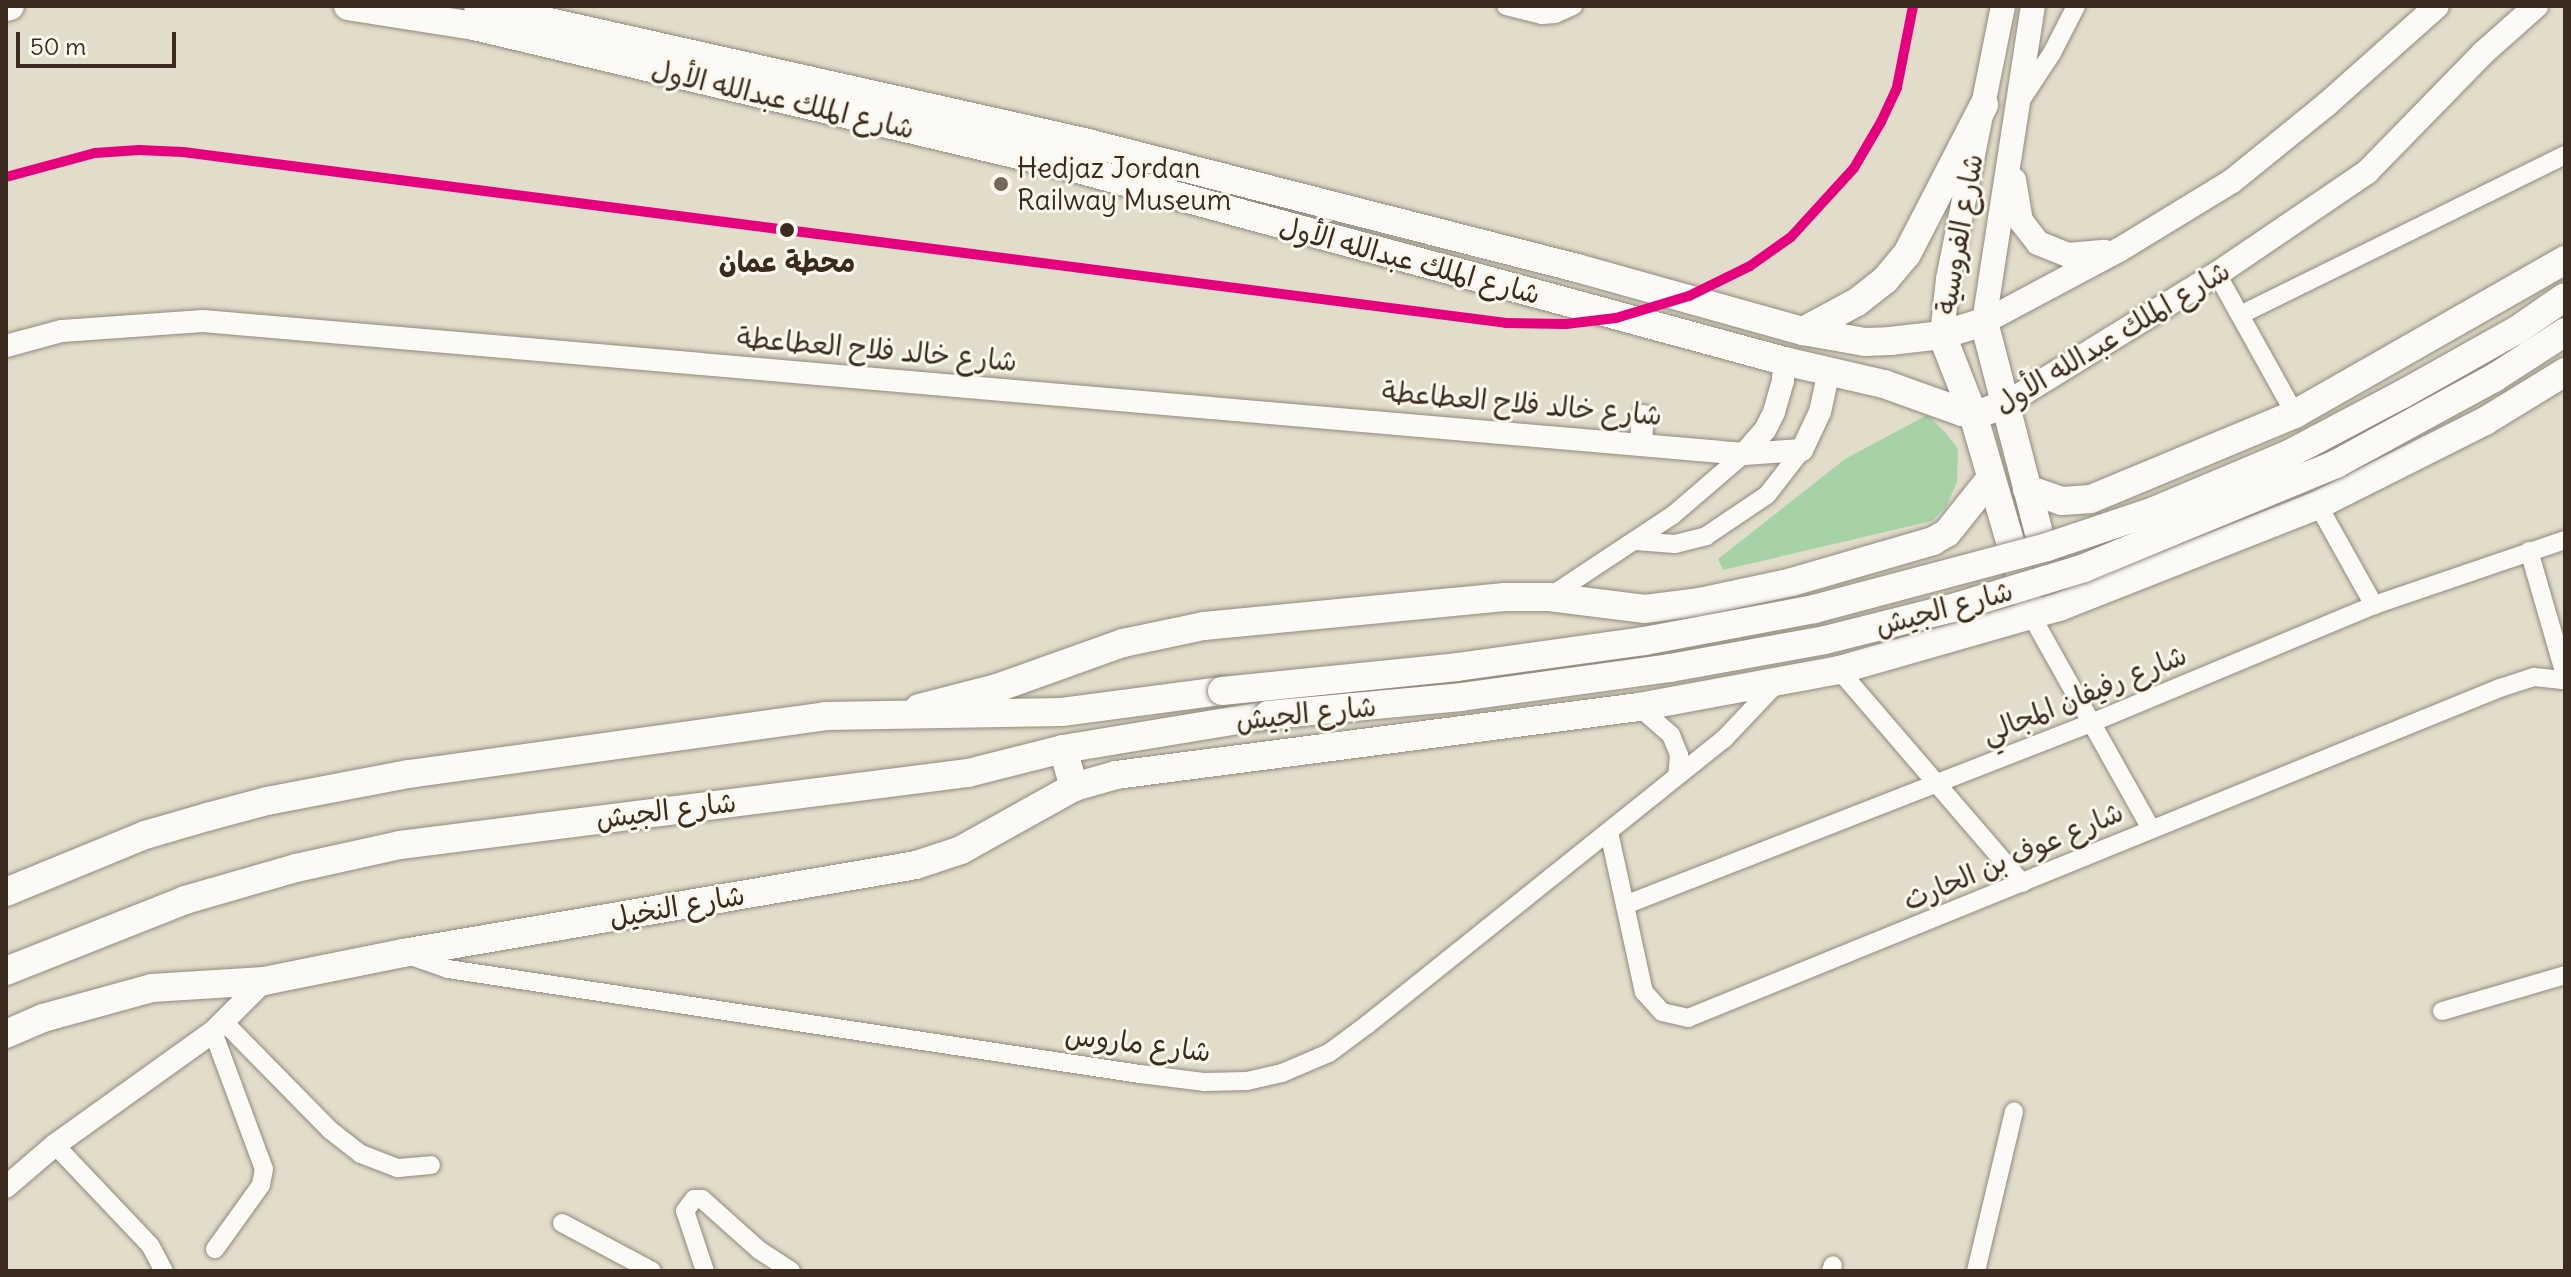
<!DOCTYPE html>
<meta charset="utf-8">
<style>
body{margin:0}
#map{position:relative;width:2571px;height:1277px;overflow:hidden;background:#e2dcca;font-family:Delius,"Playpen Sans Arabic",sans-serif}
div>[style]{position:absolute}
.green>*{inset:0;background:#a7d2a7}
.roads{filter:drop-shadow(0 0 2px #908a7e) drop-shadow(0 0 2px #908a7e)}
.minor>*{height:18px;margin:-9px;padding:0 9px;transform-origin:9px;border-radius:9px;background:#fbfaf7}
.tertiary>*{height:22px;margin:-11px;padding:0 11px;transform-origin:11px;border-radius:11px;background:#fbfaf7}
.secondary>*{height:24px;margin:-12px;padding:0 12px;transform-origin:12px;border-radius:12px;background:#fbfaf7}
.primary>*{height:28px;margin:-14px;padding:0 14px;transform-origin:14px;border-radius:14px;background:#fbfaf7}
.trunk>*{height:28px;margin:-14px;padding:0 14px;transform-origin:14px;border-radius:14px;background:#fbfaf7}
.bridges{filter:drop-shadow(0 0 2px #908a7e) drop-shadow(0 0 2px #908a7e)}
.trunk-bridge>*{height:28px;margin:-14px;padding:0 14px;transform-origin:14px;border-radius:14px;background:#fbfaf7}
.rail-1>*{height:10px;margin:-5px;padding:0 5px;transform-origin:5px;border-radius:5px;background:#e5007d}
.dots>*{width:22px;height:22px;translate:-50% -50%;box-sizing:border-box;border:4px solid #fbf7ec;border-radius:50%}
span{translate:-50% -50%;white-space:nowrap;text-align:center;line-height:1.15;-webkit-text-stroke:6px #fbf7ec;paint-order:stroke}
.street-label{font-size:28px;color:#3b2a1e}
.poi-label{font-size:28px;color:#3b2a1e}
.left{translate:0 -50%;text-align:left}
.stop-label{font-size:28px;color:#3b2a1e;font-weight:700}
.frame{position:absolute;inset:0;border:8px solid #3b2a1e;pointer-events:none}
.scale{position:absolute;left:16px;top:32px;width:160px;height:36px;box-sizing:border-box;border:4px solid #3b2a1e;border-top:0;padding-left:10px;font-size:24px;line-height:28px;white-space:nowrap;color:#3b2a1e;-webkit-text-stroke:6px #fbf7ec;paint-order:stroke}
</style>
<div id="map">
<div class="green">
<div style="clip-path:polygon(1927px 415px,1946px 433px,1958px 449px,1957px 482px,1946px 507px,1932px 521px,1723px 570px,1718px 559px,1845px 459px)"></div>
</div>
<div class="roads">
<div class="minor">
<div style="left:1506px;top:6px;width:37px;rotate:14deg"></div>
<div style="left:1542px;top:15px;width:13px;rotate:-4deg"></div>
<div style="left:1555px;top:14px;width:20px;rotate:-24deg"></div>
<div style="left:2021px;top:100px;width:56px;rotate:-56.6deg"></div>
<div style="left:2052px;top:53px;width:53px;rotate:-62.9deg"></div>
<div style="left:2217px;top:274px;width:160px;rotate:60.9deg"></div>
<div style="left:2240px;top:315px;width:362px;rotate:-26.2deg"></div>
<div style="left:2318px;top:505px;width:115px;rotate:60.8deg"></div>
<div style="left:1635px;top:541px;width:40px;rotate:4.3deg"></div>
<div style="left:1675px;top:544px;width:32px;rotate:-14deg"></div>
<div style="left:1706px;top:536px;width:73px;rotate:-33.9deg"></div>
<div style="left:1767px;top:495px;width:57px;rotate:-52.1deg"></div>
<div style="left:2529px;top:551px;width:129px;rotate:73.8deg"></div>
<div style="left:1549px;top:597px;width:149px;rotate:-33.5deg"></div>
<div style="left:1673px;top:515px;width:94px;rotate:-40.7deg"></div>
<div style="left:2031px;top:615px;width:245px;rotate:60.7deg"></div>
<div style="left:1839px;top:670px;width:281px;rotate:49.3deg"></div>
<div style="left:1639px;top:707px;width:43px;rotate:41.2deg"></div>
<div style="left:1671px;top:735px;width:22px;rotate:68deg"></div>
<div style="left:1679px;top:755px;width:21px;rotate:95deg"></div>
<div style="left:1609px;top:832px;width:164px;rotate:77.7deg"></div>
<div style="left:1644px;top:992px;width:27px;rotate:48deg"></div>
<div style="left:1662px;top:1012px;width:27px;rotate:13deg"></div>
<div style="left:1688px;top:1018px;width:876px;rotate:-22.12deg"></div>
<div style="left:2500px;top:688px;width:36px;rotate:-18deg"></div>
<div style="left:2534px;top:677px;width:31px;rotate:6deg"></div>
<div style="left:1625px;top:905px;width:500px;rotate:-21.33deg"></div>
<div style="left:2091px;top:723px;width:307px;rotate:-22.6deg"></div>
<div style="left:2374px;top:605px;width:202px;rotate:-18.8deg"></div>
<div style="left:408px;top:955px;width:42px;rotate:19.3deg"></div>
<div style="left:448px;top:969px;width:700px;rotate:8.63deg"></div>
<div style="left:1140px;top:1074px;width:64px;rotate:7.1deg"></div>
<div style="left:1204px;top:1082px;width:43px;rotate:-1.3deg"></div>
<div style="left:1247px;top:1081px;width:36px;rotate:-13deg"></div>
<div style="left:1282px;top:1073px;width:51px;rotate:-23.1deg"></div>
<div style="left:1329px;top:1053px;width:49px;rotate:-36.6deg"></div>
<div style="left:1368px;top:1024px;width:456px;rotate:-38.7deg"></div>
<div style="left:1724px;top:739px;width:76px;rotate:-46.6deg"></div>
<div style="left:2442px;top:1011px;width:128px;rotate:-16.3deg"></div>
<div style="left:224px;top:1022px;width:151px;rotate:45.5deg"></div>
<div style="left:330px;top:1130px;width:39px;rotate:38deg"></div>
<div style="left:361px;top:1154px;width:40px;rotate:21deg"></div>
<div style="left:398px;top:1168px;width:33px;rotate:-5deg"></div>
<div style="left:213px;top:1032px;width:146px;rotate:69.6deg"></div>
<div style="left:264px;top:1169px;width:16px;rotate:101deg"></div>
<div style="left:261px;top:1185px;width:79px;rotate:125.7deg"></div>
<div style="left:55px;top:1145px;width:138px;rotate:46.5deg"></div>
<div style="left:150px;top:1245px;width:30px;rotate:62deg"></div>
<div style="left:562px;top:1223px;width:102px;rotate:28.1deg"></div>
<div style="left:705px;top:1271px;width:63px;rotate:-108.4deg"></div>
<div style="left:685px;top:1211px;width:15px;rotate:-53deg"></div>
<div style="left:694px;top:1199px;width:8px"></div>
<div style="left:702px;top:1199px;width:76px;rotate:41.8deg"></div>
<div style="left:759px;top:1250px;width:38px;rotate:33deg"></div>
<div style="left:1831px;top:1271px;width:6px;rotate:-72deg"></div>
<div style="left:1976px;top:1271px;width:164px;rotate:-76.6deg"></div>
</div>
<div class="tertiary">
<div style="left:6px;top:346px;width:58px;rotate:-15deg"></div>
<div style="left:62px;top:331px;width:141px;rotate:-4.1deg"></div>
<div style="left:203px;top:321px;width:1547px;rotate:4.93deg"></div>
<div style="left:1744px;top:454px;width:58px;rotate:-3.9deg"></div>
<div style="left:1802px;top:450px;width:42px;rotate:-64.7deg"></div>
<div style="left:1820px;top:412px;width:42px;rotate:-77.6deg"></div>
<div style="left:1641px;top:443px;width:27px;rotate:-86deg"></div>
<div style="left:1744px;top:454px;width:32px;rotate:-49deg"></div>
<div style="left:1765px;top:430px;width:20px;rotate:-63deg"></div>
<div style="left:1774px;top:412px;width:32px;rotate:-74deg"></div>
<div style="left:1783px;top:381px;width:20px;rotate:-87deg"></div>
<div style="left:6px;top:1187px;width:65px;rotate:-40.6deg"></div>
<div style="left:55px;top:1145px;width:194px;rotate:-35.6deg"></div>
<div style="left:213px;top:1032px;width:72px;rotate:-45deg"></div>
</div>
<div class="secondary">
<div style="left:2014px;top:180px;width:42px;rotate:80.3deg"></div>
<div style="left:2021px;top:221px;width:28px;rotate:52deg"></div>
<div style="left:2038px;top:243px;width:32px;rotate:22deg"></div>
<div style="left:2068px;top:255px;width:37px;rotate:-5deg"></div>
<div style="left:1984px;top:322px;width:153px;rotate:-28.1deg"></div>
<div style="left:2119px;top:250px;width:132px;rotate:-31.4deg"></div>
<div style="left:2232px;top:181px;width:122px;rotate:-39deg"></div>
<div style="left:2327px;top:104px;width:147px;rotate:-41.7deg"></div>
<div style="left:1984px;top:322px;width:320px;rotate:-81.2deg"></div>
<div style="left:1942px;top:335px;width:56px;rotate:-83.9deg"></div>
<div style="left:1948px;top:279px;width:278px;rotate:-78.6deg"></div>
<div style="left:2007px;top:403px;width:246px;rotate:-31.6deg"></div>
<div style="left:2217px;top:274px;width:181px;rotate:-34.2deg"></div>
<div style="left:2367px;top:172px;width:166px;rotate:-45.7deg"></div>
<div style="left:2483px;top:53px;width:71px;rotate:-41.6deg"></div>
</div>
<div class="primary">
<div style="left:348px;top:6px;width:128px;rotate:9deg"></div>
<div style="left:474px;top:26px;width:621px;rotate:13.32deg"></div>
<div style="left:1078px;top:169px;width:732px;rotate:15.21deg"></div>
<div style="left:1784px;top:361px;width:103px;rotate:13deg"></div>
<div style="left:1884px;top:384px;width:83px;rotate:19.7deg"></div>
<div style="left:1962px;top:412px;width:17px;rotate:7deg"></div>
<div style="left:1979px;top:414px;width:30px;rotate:-21deg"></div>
<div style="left:478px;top:6px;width:621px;rotate:12.65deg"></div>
<div style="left:1084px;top:142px;width:509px;rotate:14.34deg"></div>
<div style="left:1577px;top:268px;width:235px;rotate:15.6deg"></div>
<div style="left:1803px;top:331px;width:63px;rotate:10.1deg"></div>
<div style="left:1865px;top:342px;width:25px;rotate:-2deg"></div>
<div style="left:1890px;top:341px;width:52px;rotate:-6.6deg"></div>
<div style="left:1942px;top:335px;width:44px;rotate:-17.2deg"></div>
<div style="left:1984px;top:322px;width:258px;rotate:75.4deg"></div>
<div style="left:6px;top:7px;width:4px;rotate:-14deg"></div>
<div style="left:1803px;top:331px;width:61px;rotate:-28.2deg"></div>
<div style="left:1857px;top:302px;width:36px;rotate:-38deg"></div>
<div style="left:1885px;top:280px;width:34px;rotate:-50deg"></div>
<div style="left:1907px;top:254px;width:168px;rotate:-62.7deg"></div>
<div style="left:1942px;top:335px;width:85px;rotate:68.6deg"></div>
<div style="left:1973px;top:414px;width:201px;rotate:73.8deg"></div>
<div style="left:2027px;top:489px;width:37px;rotate:19deg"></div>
<div style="left:2062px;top:501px;width:29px;rotate:-4deg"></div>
<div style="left:2091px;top:499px;width:221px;rotate:-22.6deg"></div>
<div style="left:2295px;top:414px;width:311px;rotate:-29.7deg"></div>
<div style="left:919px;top:708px;width:81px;rotate:-14.4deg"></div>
<div style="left:997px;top:688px;width:134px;rotate:-19.7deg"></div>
<div style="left:1123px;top:643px;width:83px;rotate:-11.9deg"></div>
<div style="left:1204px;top:626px;width:302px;rotate:-5.5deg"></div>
<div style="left:1505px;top:597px;width:44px"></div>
<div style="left:1549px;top:597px;width:97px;rotate:7.1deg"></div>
<div style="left:1645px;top:609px;width:54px;rotate:-7.4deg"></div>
<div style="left:1699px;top:602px;width:95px;rotate:-12.1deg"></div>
<div style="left:1792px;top:582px;width:147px;rotate:-16.2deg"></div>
<div style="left:1933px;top:541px;width:16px;rotate:-30deg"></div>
<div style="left:1947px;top:533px;width:70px;rotate:-51.3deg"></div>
<div style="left:6px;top:1034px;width:40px;rotate:-23.4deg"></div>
<div style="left:43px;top:1018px;width:113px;rotate:-15.4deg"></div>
<div style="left:152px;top:988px;width:112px;rotate:-3.6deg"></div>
<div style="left:264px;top:981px;width:142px;rotate:-11.4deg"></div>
<div style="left:403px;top:953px;width:520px;rotate:-9.73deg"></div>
<div style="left:916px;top:865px;width:47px;rotate:-18.4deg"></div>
<div style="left:961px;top:850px;width:129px;rotate:-29.1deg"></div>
<div style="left:1074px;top:787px;width:44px;rotate:-15.9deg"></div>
<div style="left:1116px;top:775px;width:527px;rotate:-7.41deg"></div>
<div style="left:1639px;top:707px;width:203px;rotate:-10.5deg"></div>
<div style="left:1839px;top:670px;width:229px;rotate:-16deg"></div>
<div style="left:2059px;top:607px;width:278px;rotate:-21.5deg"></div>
<div style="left:2318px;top:505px;width:187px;rotate:-26.7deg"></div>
<div style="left:2485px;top:421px;width:94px;rotate:-31.5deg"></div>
</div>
<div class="trunk">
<div style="left:1063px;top:749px;width:40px;rotate:74deg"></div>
<div style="left:6px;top:892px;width:150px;rotate:-22.3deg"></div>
<div style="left:145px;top:835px;width:65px;rotate:-16.2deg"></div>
<div style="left:207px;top:817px;width:62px;rotate:-14.9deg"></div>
<div style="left:267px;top:801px;width:145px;rotate:-10.8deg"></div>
<div style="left:409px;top:774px;width:421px;rotate:-7.9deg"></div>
<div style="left:826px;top:716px;width:236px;rotate:-1deg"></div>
<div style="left:1062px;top:712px;width:161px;rotate:-7.5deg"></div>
<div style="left:6px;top:971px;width:193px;rotate:-21.6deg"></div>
<div style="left:185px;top:900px;width:116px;rotate:-16.1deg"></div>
<div style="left:296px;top:868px;width:107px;rotate:-12.5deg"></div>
<div style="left:400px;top:845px;width:573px;rotate:-7.22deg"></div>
<div style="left:968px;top:773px;width:98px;rotate:-14.2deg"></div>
<div style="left:1063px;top:749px;width:208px;rotate:-9.4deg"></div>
</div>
</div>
<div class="bridges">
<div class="trunk-bridge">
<div style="left:1222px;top:691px;width:236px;rotate:-5.8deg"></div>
<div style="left:1457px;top:667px;width:190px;rotate:-7.9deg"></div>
<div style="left:1645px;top:641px;width:172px;rotate:-10.7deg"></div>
<div style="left:1814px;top:609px;width:241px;rotate:-14.9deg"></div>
<div style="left:2047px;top:547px;width:113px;rotate:-18.6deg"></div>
<div style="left:2154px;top:511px;width:147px;rotate:-22.9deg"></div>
<div style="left:2289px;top:454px;width:127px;rotate:-27.8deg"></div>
<div style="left:2401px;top:395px;width:133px;rotate:-29.3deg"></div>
<div style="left:2517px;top:330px;width:58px;rotate:-34.5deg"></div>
<div style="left:1268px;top:715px;width:194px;rotate:-5.3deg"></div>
<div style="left:1461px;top:697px;width:211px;rotate:-7.9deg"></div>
<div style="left:1670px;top:668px;width:158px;rotate:-10.2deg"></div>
<div style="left:1825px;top:640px;width:135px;rotate:-14.1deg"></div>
<div style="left:1956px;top:607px;width:134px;rotate:-16.9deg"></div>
<div style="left:2084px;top:568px;width:273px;rotate:-22.4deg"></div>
<div style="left:2336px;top:464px;width:180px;rotate:-28.6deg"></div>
<div style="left:2494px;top:378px;width:85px;rotate:-32.9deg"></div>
</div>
</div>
<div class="rail-1">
<div style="left:6px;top:177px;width:92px;rotate:-15.1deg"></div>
<div style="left:95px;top:153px;width:44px;rotate:-3.9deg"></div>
<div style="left:139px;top:150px;width:44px;rotate:2.6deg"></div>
<div style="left:183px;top:152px;width:1334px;rotate:7.36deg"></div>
<div style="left:1506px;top:323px;width:60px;rotate:1deg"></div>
<div style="left:1566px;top:324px;width:50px;rotate:-6.8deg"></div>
<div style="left:1616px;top:318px;width:76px;rotate:-16.8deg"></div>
<div style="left:1689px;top:296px;width:68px;rotate:-26.2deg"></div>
<div style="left:1750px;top:266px;width:50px;rotate:-35.3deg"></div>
<div style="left:1791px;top:237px;width:93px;rotate:-47.6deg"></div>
<div style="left:1854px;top:168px;width:53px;rotate:-59.6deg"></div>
<div style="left:1881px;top:122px;width:38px;rotate:-65deg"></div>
<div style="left:1897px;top:87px;width:83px;rotate:-78.8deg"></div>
</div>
<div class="dots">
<div style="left:1001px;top:184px;background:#75685a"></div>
<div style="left:787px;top:230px;background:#3b2a1e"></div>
</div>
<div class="street-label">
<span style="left:783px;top:99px;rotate:13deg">شارع الملك عبدالله الأول</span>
<span style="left:1959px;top:234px;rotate:-80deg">شارع الفروسية</span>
<span style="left:1410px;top:260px;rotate:15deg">شارع الملك عبدالله الأول</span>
<span style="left:2112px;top:337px;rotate:-31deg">شارع الملك عبدالله الأول</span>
<span style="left:877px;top:349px;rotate:5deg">شارع خالد فلاح العطاعطة</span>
<span style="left:1522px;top:403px;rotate:5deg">شارع خالد فلاح العطاعطة</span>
<span style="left:1944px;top:608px;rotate:-15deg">شارع الجيش</span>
<span style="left:2084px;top:694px;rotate:-22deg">شارع رفيفان المجالي</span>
<span style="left:1306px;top:713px;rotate:-6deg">شارع الجيش</span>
<span style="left:666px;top:810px;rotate:-7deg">شارع الجيش</span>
<span style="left:2013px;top:856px;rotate:-23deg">شارع عوف بن الحارث</span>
<span style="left:677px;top:906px;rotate:-10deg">شارع النخيل</span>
<span style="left:1138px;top:1043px;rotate:7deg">شارع ماروس</span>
</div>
<div class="poi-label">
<span class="left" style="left:1017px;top:184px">Hedjaz Jordan<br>Railway Museum</span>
</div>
<div class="stop-label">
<span style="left:787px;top:262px">محطة عمان</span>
</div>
<div class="frame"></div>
<div class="scale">50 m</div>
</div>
